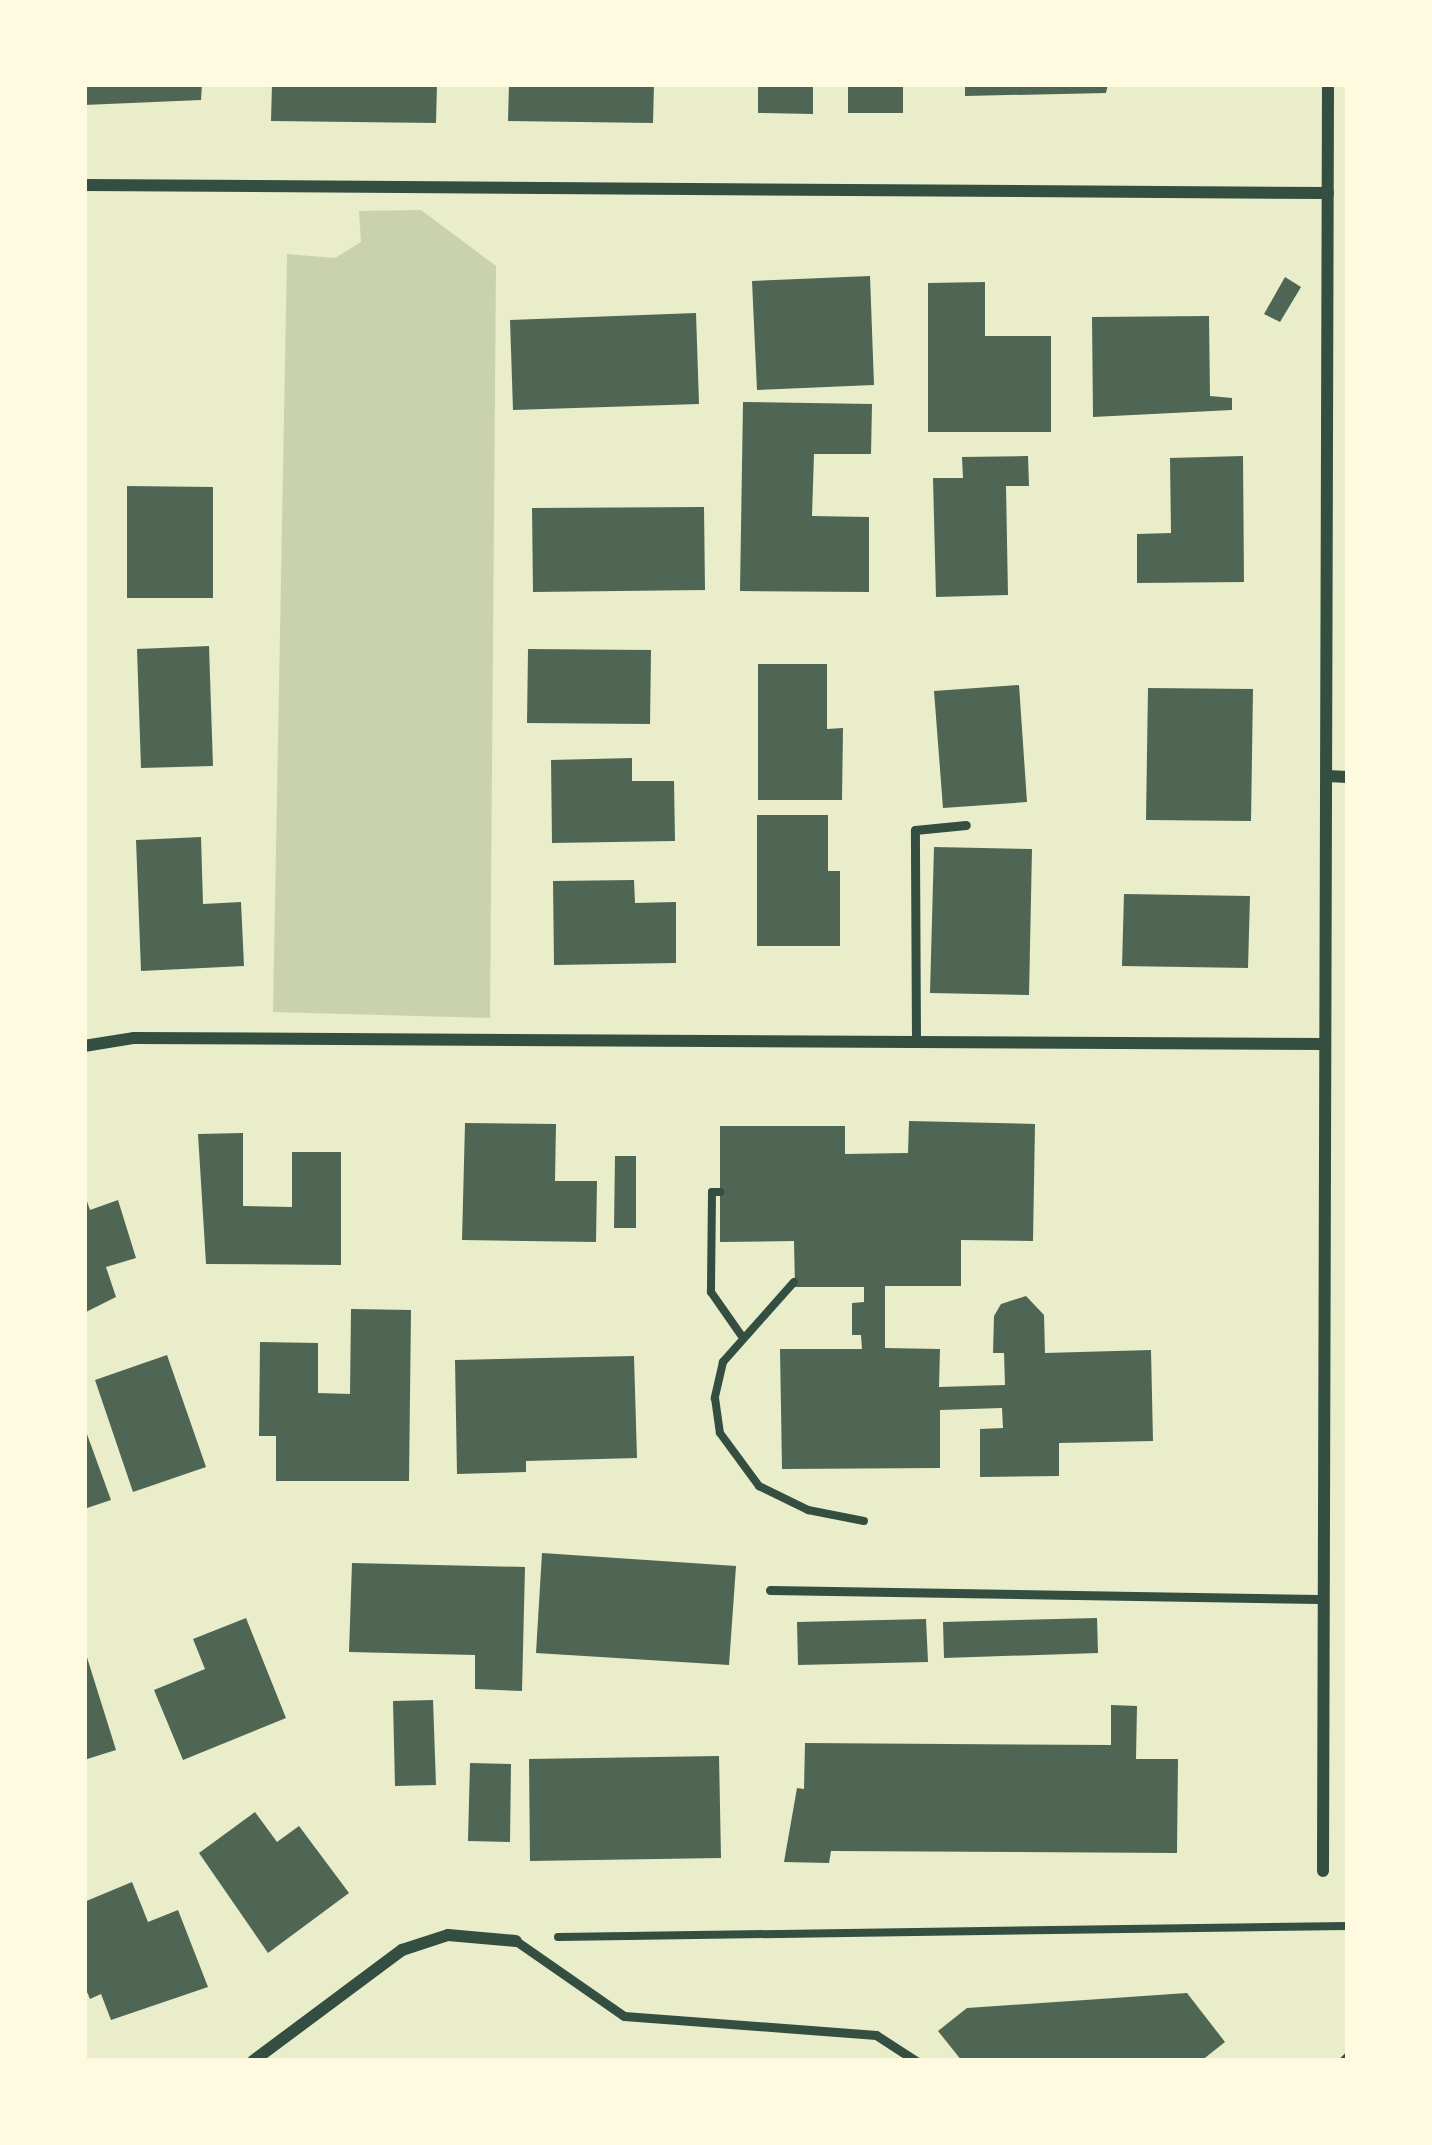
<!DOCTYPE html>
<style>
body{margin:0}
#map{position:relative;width:1432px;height:2145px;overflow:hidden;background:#e9edc9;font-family:Raleway,sans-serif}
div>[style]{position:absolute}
.green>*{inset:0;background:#cad2ad}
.building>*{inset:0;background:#4f6655}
.path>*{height:8px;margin:-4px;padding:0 4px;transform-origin:4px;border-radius:4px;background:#344e41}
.service>*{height:9px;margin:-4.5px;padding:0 4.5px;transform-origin:4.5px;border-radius:4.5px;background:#344e41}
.minor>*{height:12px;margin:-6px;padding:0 6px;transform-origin:6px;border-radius:6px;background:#344e41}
span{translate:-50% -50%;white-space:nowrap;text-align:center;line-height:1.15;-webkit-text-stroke:9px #fefae0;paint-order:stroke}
.frame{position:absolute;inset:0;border:87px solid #fefae0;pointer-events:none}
</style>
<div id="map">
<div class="green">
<div style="clip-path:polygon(421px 210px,496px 266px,490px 1018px,273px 1012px,287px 254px,335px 258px,361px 242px,359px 211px)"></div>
</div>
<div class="building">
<div style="clip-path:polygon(84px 84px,202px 84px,201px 100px,84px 105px)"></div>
<div style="clip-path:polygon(272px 84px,437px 84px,436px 123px,271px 121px)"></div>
<div style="clip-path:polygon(509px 84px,654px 84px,653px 123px,508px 121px)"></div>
<div style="clip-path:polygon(758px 84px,813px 84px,813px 114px,758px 113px)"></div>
<div style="clip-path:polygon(848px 84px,903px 84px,903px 113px,848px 113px)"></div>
<div style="clip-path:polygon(965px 84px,1108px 84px,1106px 93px,965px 96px)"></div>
<div style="clip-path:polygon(870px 276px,874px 385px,757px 390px,752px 281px)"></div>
<div style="clip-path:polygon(1285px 277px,1301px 287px,1280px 322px,1264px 314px)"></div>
<div style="clip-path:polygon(985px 282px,985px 336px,1051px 336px,1051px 432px,928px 432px,928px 283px)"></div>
<div style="clip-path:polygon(696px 313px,699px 404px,513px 410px,510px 320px)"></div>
<div style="clip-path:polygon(1209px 316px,1210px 396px,1232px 398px,1232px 410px,1093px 417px,1092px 317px)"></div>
<div style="clip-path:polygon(743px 402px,872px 404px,871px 454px,814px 454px,812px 516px,869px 517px,869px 592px,740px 591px)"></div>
<div style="clip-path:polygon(1028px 456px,1029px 486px,1006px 486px,1008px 595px,936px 597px,933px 478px,963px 478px,962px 457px)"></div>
<div style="clip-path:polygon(1243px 456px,1244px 582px,1137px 583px,1137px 534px,1171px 533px,1170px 458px)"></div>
<div style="clip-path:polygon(127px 486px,213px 487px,213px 598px,127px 598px)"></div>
<div style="clip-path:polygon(704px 507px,705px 590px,533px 592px,532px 508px)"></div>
<div style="clip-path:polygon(209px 646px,213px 766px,141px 768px,137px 649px)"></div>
<div style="clip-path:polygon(528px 649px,651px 650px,650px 724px,527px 723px)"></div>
<div style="clip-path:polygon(758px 664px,827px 664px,827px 729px,843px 728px,842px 800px,758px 800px)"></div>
<div style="clip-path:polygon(1019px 685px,1027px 802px,943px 808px,934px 691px)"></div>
<div style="clip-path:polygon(1148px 688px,1253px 689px,1251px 821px,1146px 820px)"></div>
<div style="clip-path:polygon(632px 758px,632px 781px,674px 781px,675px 841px,552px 843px,551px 760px)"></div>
<div style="clip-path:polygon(757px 815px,828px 815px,828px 871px,840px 871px,840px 946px,757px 946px)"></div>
<div style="clip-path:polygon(201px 837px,203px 904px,241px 902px,244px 966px,141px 971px,136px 840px)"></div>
<div style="clip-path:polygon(934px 847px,1032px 849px,1029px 995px,930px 993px)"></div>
<div style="clip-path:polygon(634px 880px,635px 903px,676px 902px,676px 963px,554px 965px,553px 881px)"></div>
<div style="clip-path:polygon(1124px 894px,1250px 896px,1248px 968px,1122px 966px)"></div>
<div style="clip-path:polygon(909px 1121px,1035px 1124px,1033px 1241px,961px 1240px,961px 1286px,885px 1286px,885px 1348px,940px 1349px,939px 1387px,1005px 1385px,1004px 1353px,993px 1353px,994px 1316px,1001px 1304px,1026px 1296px,1044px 1315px,1045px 1353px,1151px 1350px,1153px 1441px,1059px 1443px,1059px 1476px,980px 1477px,980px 1429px,1003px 1428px,1002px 1408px,940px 1410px,940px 1468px,782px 1469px,780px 1349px,862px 1349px,861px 1335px,852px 1335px,852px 1303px,864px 1302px,864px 1287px,795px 1287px,794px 1241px,720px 1242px,720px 1126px,845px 1126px,845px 1154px,908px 1153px)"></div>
<div style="clip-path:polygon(465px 1123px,556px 1124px,555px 1181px,597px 1181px,596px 1242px,462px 1240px)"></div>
<div style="clip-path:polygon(243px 1133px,243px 1206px,292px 1207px,292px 1152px,341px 1152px,341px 1265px,206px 1264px,198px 1134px)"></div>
<div style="clip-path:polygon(615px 1156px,636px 1156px,636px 1228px,614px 1228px)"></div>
<div style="clip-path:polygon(84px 1193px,90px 1210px,118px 1200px,136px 1258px,106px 1267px,116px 1297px,84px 1313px)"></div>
<div style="clip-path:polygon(351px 1309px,411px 1310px,409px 1481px,276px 1481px,276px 1436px,259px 1436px,260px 1342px,318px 1343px,318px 1393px,350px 1394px)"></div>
<div style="clip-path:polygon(167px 1355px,206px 1467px,133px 1492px,95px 1380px)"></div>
<div style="clip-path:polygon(634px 1356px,637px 1458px,526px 1461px,526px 1472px,457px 1474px,455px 1360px)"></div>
<div style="clip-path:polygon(84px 1426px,111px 1500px,84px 1509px)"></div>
<div style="clip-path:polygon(542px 1553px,736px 1566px,729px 1665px,536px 1653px)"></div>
<div style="clip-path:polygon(352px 1563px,525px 1567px,522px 1691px,475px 1689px,475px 1655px,349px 1652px)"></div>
<div style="clip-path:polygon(246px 1618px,286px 1718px,183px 1760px,154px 1690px,205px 1669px,193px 1639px)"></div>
<div style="clip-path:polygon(1097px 1618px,1098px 1653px,944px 1658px,943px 1622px)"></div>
<div style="clip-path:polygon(926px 1619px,928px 1662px,798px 1665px,797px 1622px)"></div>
<div style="clip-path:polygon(85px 1651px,116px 1750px,84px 1760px,84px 1652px)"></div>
<div style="clip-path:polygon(433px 1700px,436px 1785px,395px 1786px,393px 1701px)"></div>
<div style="clip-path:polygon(1111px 1705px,1137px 1706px,1136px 1759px,1178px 1759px,1177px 1853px,831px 1851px,829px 1863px,784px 1862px,797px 1788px,804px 1789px,805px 1743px,1111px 1745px)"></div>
<div style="clip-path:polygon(719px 1756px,721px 1858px,530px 1861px,529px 1759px)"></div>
<div style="clip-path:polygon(470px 1763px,511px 1764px,510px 1842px,468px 1841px)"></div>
<div style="clip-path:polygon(255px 1812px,277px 1842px,299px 1826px,349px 1893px,268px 1953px,199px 1853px)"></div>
<div style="clip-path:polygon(132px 1882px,148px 1922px,178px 1910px,208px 1987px,111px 2020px,101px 1994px,90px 1999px,84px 1985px,84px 1902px)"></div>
<div style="clip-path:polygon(1187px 1993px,1225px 2042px,1201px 2061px,962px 2061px,938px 2031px,967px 2008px)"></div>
</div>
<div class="path">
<div style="left:720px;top:1192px;width:8px;rotate:180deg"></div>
<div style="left:712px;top:1192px;width:100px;rotate:90.6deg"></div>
<div style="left:711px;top:1292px;width:52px;rotate:55.1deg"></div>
<div style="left:794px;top:1282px;width:107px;rotate:131.6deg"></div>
<div style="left:723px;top:1362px;width:37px;rotate:103deg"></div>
<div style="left:715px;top:1398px;width:35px;rotate:82deg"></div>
<div style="left:720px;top:1433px;width:66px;rotate:53.7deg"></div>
<div style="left:759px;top:1486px;width:55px;rotate:26.1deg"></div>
<div style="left:808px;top:1510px;width:57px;rotate:11.1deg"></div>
<div style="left:558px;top:1937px;width:790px;rotate:-0.8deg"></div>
<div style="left:1343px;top:2061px;width:7px;rotate:-45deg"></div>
</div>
<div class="service">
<div style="left:916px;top:1040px;width:210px;rotate:-90.3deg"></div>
<div style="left:915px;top:830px;width:51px;rotate:-5.6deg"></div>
<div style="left:770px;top:1590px;width:548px;rotate:0.94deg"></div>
<div style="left:516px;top:1941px;width:131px;rotate:34.8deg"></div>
<div style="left:624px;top:2016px;width:253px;rotate:4.3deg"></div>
<div style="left:876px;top:2035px;width:48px;rotate:33deg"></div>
</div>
<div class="minor">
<div style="left:84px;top:185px;width:1244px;rotate:0.37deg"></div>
<div style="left:1327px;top:776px;width:21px;rotate:3deg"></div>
<div style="left:84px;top:1046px;width:51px;rotate:-9.1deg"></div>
<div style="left:134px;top:1038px;width:1190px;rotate:0.29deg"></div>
<div style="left:1323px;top:1871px;width:1787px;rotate:-89.84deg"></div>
<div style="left:253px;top:2061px;width:186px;rotate:-36.7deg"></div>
<div style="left:402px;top:1950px;width:48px;rotate:-18.1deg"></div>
<div style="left:448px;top:1935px;width:68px;rotate:5deg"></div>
</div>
<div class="frame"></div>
</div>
